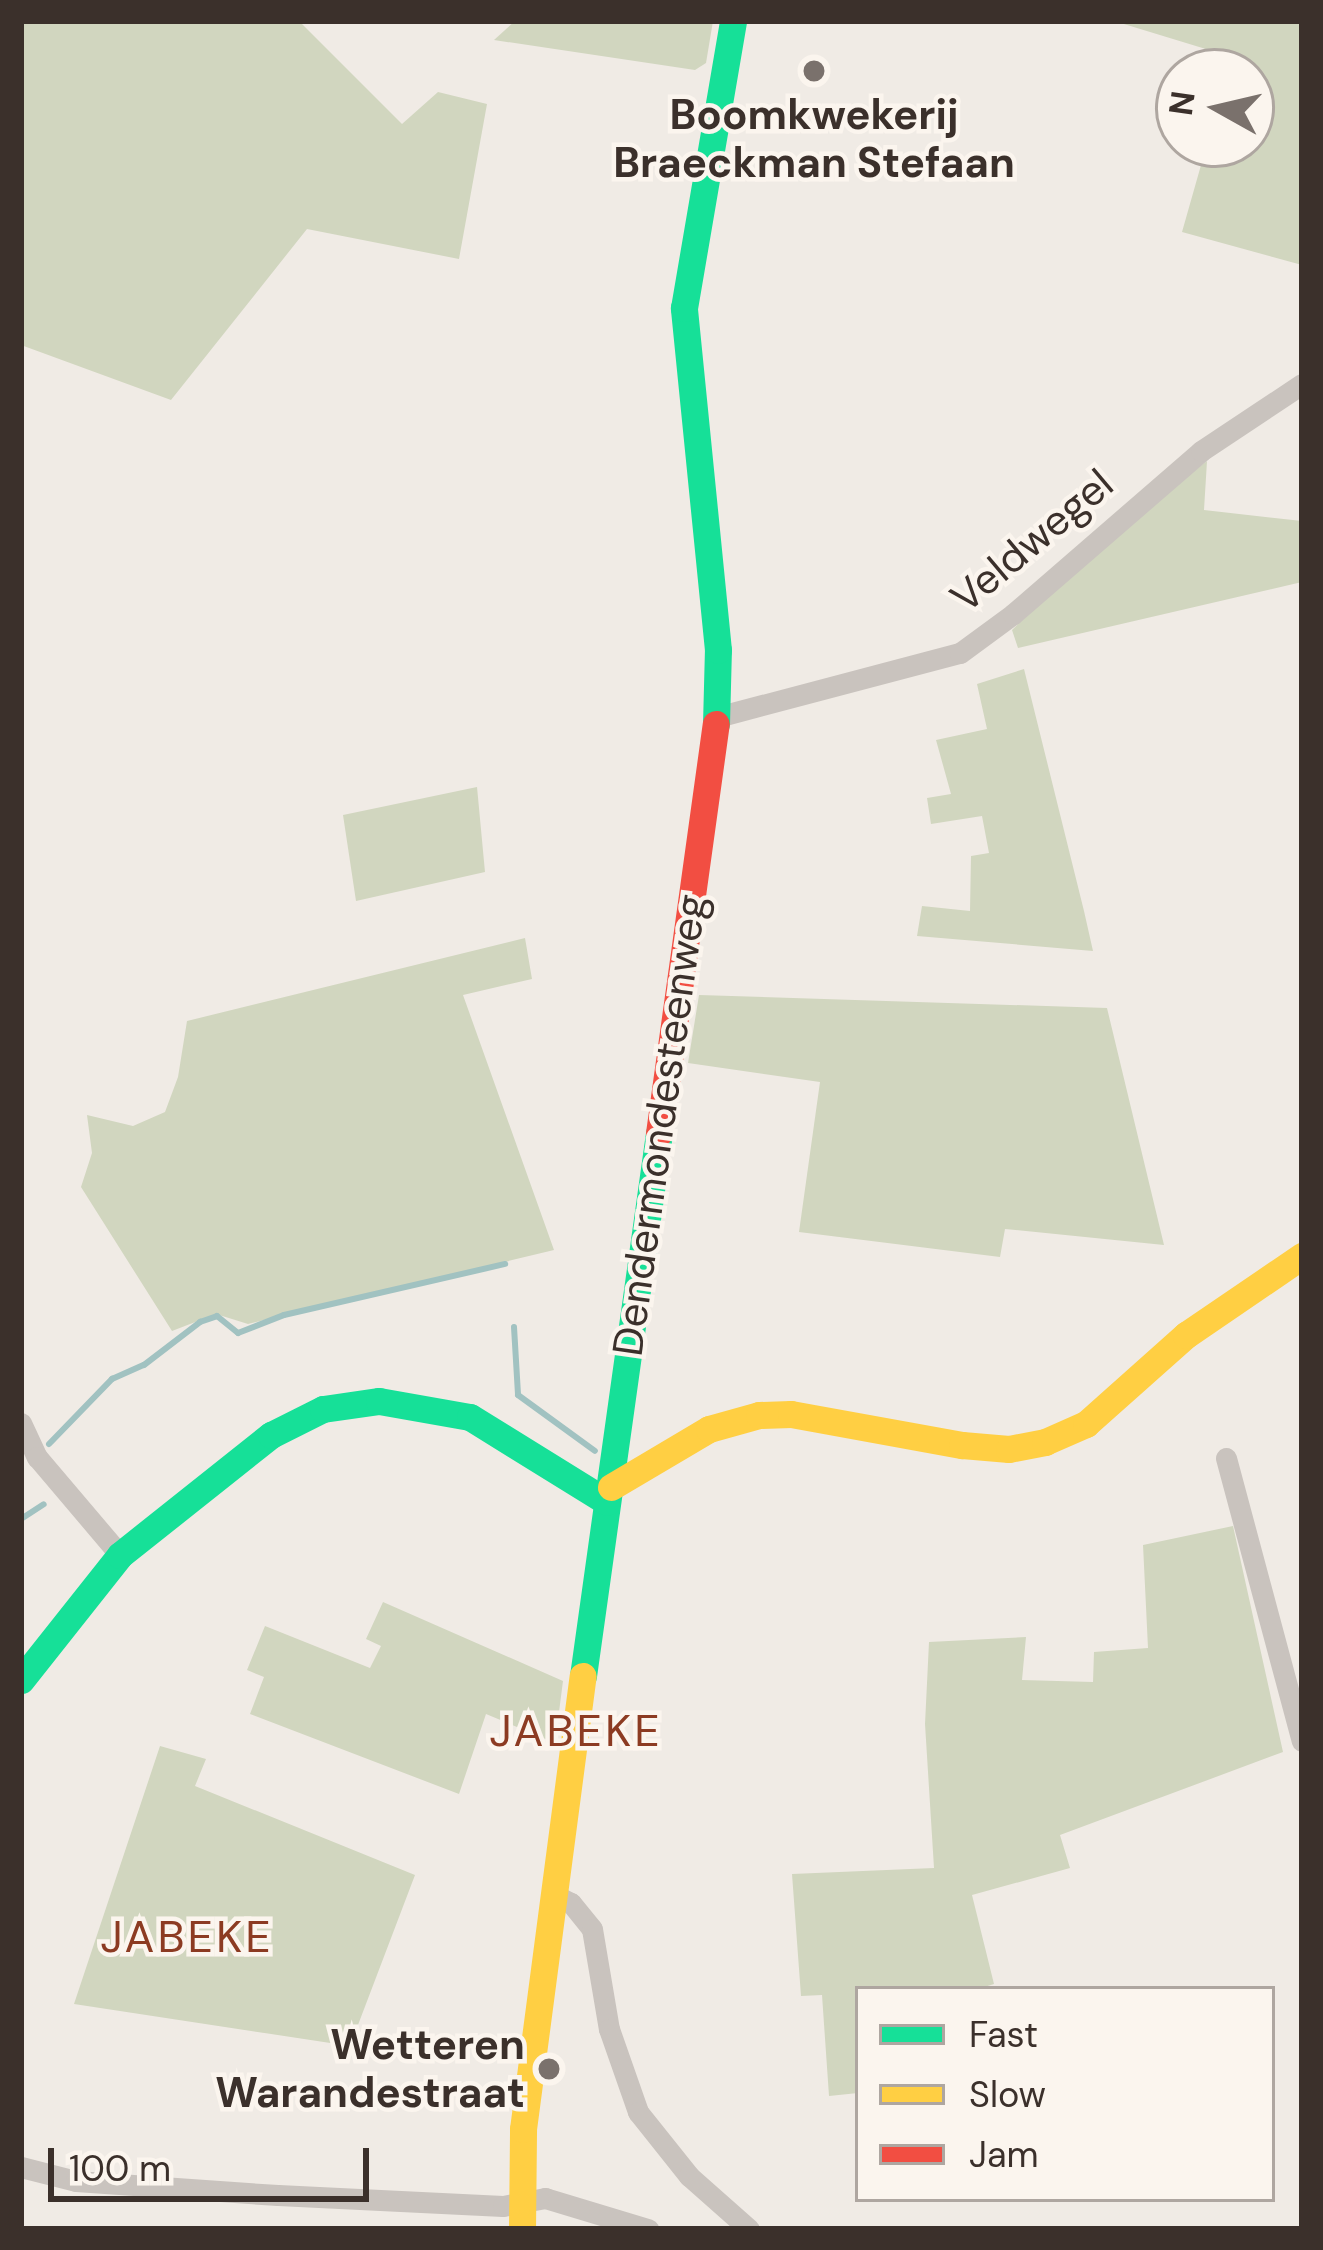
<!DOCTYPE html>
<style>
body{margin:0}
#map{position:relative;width:1323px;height:2250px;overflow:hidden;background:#f0ebe5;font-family:"DM Sans",sans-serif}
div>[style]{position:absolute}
.green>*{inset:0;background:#d1d6bf}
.stream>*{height:6px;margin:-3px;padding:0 3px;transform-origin:3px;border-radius:3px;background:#a1c2c1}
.street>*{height:21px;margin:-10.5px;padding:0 10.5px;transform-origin:10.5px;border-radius:10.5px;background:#c9c3be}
.fast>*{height:27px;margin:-13.5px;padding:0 13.5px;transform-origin:13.5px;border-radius:13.5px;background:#16e098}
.slow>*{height:27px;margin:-13.5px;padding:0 13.5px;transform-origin:13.5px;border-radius:13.5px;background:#ffcf43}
.jam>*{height:27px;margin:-13.5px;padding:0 13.5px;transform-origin:13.5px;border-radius:13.5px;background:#f24e42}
.dots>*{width:33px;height:33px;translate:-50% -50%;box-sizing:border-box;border:6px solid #fbf5ee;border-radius:50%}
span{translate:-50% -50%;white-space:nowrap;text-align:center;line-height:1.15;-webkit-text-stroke:9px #fbf5ee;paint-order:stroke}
.poi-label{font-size:42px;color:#3b302b;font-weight:700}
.right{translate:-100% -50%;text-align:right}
.street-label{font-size:42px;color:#3b302b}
.neighbourhood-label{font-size:45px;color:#8c3b22;letter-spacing:3px}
.frame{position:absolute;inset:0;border:24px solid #3b302b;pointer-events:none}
.legend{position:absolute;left:855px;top:1986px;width:420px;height:216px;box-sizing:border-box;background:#fbf5ee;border:3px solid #aea6a0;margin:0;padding:15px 21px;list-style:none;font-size:36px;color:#3b302b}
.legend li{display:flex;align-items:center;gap:24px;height:60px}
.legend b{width:60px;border:3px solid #aea6a0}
.north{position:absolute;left:1155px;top:48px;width:120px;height:120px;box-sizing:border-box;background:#fbf5ee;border:3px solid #aea6a0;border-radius:50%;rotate:278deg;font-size:33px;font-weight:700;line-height:48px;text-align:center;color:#3b302b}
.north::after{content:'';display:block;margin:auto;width:42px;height:54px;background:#7a716c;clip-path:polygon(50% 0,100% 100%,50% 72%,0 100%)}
.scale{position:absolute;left:48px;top:2148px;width:321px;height:54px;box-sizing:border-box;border:6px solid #3b302b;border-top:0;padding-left:15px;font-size:36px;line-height:42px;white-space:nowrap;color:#3b302b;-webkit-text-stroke:9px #fbf5ee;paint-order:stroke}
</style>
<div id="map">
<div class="green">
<div style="clip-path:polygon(21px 21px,299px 21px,402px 124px,438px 92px,487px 104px,459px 259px,307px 229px,171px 400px,21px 345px)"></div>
<div style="clip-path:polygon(515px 21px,713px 21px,706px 63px,695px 70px,494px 40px)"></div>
<div style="clip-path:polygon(1114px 21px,1302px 21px,1302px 265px,1182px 232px,1207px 144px,1251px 144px,1251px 72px,1228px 72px,1232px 57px)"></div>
<div style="clip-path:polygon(1207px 461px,1204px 510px,1302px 521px,1302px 582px,1018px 648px,1012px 630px,1114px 532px)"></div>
<div style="clip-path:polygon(1024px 669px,1084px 911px,1093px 951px,917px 936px,922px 906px,970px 911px,971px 856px,989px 853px,982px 816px,931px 824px,927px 798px,951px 794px,936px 740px,987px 729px,977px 684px)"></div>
<div style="clip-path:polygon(477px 787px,485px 872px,356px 901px,343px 815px)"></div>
<div style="clip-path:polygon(525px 938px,532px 979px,463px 995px,554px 1250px,248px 1324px,216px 1314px,172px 1331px,81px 1187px,92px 1153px,87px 1115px,133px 1126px,165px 1112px,178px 1077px,187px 1021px)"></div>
<div style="clip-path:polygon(699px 995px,1107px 1008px,1164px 1245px,1005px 1229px,1000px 1257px,799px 1232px,820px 1082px,688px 1063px)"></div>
<div style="clip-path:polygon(1233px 1526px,1283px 1752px,1060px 1835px,1070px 1868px,972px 1895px,994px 1984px,978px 1989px,858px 1989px,858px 2093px,829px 2096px,822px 1995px,801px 1996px,792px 1874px,934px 1868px,925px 1724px,929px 1642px,1026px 1637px,1022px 1680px,1093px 1682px,1094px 1652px,1148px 1648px,1143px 1545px)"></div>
<div style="clip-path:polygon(383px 1602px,563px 1681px,555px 1743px,486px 1714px,459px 1794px,250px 1714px,264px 1677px,247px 1670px,265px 1626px,370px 1668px,381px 1646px,366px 1639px)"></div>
<div style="clip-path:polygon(160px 1746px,206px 1759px,195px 1786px,415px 1875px,350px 2046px,74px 2004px)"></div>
</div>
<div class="stream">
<div style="left:514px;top:1327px;width:68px;rotate:86.6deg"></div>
<div style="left:518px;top:1395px;width:95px;rotate:36deg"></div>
<div style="left:49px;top:1444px;width:91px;rotate:-45.9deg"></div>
<div style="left:112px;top:1379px;width:35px;rotate:-24deg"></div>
<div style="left:144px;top:1365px;width:71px;rotate:-37.5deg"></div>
<div style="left:200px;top:1322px;width:18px;rotate:-19deg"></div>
<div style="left:217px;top:1316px;width:27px;rotate:39deg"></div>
<div style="left:238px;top:1333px;width:49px;rotate:-21.4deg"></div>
<div style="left:284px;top:1315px;width:227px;rotate:-13deg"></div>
<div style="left:21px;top:1519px;width:27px;rotate:-33deg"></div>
</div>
<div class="street">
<div style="left:717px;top:717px;width:251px;rotate:-14.8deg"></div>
<div style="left:960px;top:653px;width:66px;rotate:-36.3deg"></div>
<div style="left:1013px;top:614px;width:249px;rotate:-40.9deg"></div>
<div style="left:1201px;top:451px;width:121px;rotate:-33.6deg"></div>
<div style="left:21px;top:1423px;width:38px;rotate:65deg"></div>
<div style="left:37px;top:1457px;width:128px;rotate:49.7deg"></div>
<div style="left:1226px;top:1458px;width:293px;rotate:75deg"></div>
<div style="left:553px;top:1894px;width:20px;rotate:27deg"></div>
<div style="left:571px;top:1903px;width:33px;rotate:51deg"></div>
<div style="left:592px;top:1929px;width:101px;rotate:80.4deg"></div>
<div style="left:609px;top:2029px;width:88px;rotate:70.7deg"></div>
<div style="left:638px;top:2112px;width:82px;rotate:51.4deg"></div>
<div style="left:689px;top:2176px;width:80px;rotate:41.5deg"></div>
<div style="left:21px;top:2167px;width:57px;rotate:14.3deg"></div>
<div style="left:76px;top:2181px;width:202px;rotate:4deg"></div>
<div style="left:278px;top:2195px;width:225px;rotate:2.8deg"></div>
<div style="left:503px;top:2206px;width:43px;rotate:-10.8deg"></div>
<div style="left:545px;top:2198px;width:108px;rotate:16.8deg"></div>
</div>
<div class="fast">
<div style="left:716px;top:724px;width:74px;rotate:-88.5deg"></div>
<div style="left:718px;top:650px;width:344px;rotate:-95.7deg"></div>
<div style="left:684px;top:308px;width:291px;rotate:-80.3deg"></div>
<div style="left:583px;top:1676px;width:548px;rotate:-82.03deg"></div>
<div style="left:21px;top:1680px;width:159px;rotate:-51.6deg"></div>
<div style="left:120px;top:1555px;width:193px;rotate:-38.5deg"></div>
<div style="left:271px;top:1435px;width:58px;rotate:-26.6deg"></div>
<div style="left:323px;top:1409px;width:57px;rotate:-8.1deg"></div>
<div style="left:379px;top:1401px;width:92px;rotate:10deg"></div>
<div style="left:470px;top:1417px;width:161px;rotate:31.8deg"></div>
</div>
<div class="slow">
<div style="left:611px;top:1487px;width:114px;rotate:-30.6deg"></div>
<div style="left:709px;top:1429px;width:52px;rotate:-15.6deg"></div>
<div style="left:759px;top:1415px;width:32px;rotate:-2deg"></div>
<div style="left:791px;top:1414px;width:174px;rotate:10.3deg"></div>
<div style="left:962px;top:1445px;width:47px;rotate:4.9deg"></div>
<div style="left:1009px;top:1449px;width:37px;rotate:-11deg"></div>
<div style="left:1045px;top:1442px;width:45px;rotate:-23.7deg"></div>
<div style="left:1086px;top:1424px;width:134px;rotate:-41.7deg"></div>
<div style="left:1186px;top:1335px;width:140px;rotate:-34.3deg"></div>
<div style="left:522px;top:2229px;width:100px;rotate:-89.4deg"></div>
<div style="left:523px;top:2129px;width:457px;rotate:-82.5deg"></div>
</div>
<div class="jam">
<div style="left:659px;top:1133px;width:413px;rotate:-82.1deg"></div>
</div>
<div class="dots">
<div style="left:814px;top:71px;background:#7a716c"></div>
<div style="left:549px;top:2069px;background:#7a716c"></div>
</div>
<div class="poi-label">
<span style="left:814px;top:139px">Boomkwekerij<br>Braeckman Stefaan</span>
<span class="right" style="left:525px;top:2069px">Wetteren<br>Warandestraat</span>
</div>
<div class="street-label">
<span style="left:1032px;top:541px;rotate:-40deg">Veldwegel</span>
<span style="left:660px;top:1125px;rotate:-82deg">Dendermondesteenweg</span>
</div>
<div class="neighbourhood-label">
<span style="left:576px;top:1731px">JABEKE</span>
<span style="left:187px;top:1937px">JABEKE</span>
</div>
<div class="frame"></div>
<ul class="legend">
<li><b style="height:15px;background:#16e098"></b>Fast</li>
<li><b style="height:15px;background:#ffcf43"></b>Slow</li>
<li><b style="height:15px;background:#f24e42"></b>Jam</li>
</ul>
<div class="north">N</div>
<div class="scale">100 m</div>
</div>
